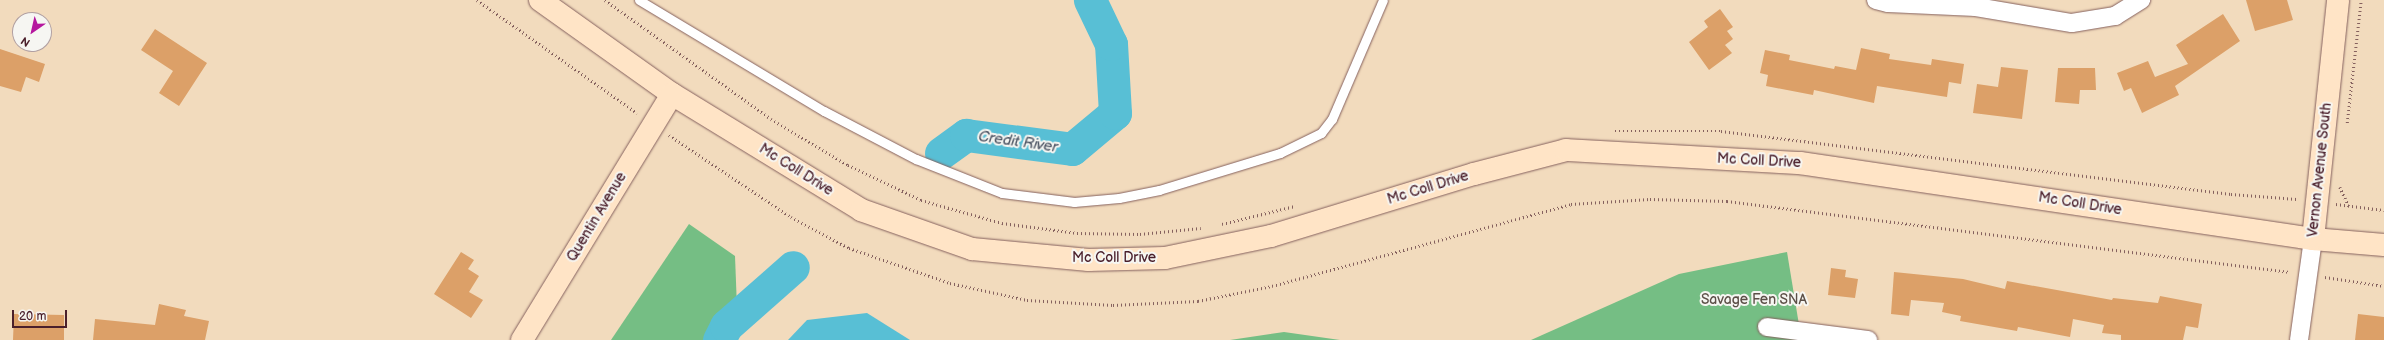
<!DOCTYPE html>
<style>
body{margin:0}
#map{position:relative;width:2384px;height:340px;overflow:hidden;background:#f2dbbd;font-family:"Balsamiq Sans",sans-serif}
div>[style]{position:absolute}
.forest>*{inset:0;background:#75be84}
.water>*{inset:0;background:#58bfd5}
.river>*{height:33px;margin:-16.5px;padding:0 16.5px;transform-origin:16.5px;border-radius:16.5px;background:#58bfd5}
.building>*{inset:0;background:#dca068}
.path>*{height:2.5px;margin-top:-1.25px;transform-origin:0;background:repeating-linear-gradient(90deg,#85615e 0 1px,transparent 0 4px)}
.roads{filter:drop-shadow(0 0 1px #85615e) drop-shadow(0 0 1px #85615e)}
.lane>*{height:9px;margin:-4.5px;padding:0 4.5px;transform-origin:4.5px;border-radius:4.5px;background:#fff}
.street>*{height:18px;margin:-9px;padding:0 9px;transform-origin:9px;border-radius:9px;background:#fff}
.secondary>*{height:22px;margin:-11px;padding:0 11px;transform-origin:11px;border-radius:11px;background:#ffe4c6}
span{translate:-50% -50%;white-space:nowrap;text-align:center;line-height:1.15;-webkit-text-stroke:4px #f6f6f2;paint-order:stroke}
.street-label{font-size:14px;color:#4a1f2b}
.park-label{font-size:14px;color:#5c4f47}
.water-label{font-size:15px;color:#4f5766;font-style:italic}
.north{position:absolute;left:12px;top:12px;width:40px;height:40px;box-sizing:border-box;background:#f6f6f2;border:1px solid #b1a0a2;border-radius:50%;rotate:214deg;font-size:11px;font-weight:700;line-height:16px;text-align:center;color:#4a1f2b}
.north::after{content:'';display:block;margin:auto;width:14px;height:18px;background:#b5179e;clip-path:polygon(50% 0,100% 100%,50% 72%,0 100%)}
.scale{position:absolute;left:12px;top:310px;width:55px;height:18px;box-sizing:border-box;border:2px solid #4a1f2b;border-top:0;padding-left:5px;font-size:12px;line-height:14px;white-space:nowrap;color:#4a1f2b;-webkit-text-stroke:3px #f6f6f2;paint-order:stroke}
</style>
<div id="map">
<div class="forest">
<div style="clip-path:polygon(689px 224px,735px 256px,738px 334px,724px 340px,611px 340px)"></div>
<div style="clip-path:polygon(1787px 252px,1800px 331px,1797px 340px,1531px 340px,1679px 274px)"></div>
<div style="clip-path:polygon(1284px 332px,1340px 340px,1230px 340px)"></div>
</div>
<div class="water">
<div style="clip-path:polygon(867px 313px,910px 340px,788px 340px,807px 320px)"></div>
</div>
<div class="river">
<div style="left:941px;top:153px;width:31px;rotate:-36deg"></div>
<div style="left:966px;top:135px;width:107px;rotate:7.5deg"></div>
<div style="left:1072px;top:149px;width:56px;rotate:-39.9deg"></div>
<div style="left:1115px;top:113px;width:69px;rotate:-93.3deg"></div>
<div style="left:1111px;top:44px;width:49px;rotate:-115.5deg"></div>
<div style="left:719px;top:340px;width:16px;rotate:-63deg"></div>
<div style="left:726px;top:326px;width:89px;rotate:-41.4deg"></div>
</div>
<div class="building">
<div style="clip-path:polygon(2246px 0,2287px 0,2293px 20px,2255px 31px)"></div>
<div style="clip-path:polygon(1720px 9px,1733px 27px,1727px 31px,1733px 39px,1725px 45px,1732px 53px,1709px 70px,1689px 42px,1708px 27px,1704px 21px)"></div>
<div style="clip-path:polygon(2223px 14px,2240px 41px,2175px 86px,2179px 95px,2142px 113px,2131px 88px,2124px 91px,2117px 73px,2148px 61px,2155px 77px,2188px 64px,2176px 45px)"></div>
<div style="clip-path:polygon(155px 29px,207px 63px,179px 106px,159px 93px,173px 71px,141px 50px)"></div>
<div style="clip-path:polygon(1861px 48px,1890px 54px,1889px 59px,1931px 65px,1932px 59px,1964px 64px,1961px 84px,1949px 82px,1947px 97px,1877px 86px,1874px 103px,1814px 90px,1813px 95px,1766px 86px,1768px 75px,1760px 73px,1765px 50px,1790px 55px,1789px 60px,1834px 69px,1835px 66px,1856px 70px)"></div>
<div style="clip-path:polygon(0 49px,45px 64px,39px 82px,26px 77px,21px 92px,0 86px)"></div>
<div style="clip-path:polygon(2001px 67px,2028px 70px,2022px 119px,1973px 113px,1977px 84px,1998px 87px)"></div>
<div style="clip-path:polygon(2058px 68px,2095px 68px,2096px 90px,2080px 90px,2079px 104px,2055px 102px)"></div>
<div style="clip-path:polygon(461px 252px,474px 260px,468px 269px,479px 276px,469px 292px,483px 300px,471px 318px,434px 294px)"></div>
<div style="clip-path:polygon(1831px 268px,1846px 270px,1845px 277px,1858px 279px,1855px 298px,1828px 295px)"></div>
<div style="clip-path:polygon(1894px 272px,1963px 279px,2005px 289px,2007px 281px,2112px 300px,2113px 298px,2158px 303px,2160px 296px,2202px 304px,2198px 328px,2186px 326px,2183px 340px,2121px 340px,2121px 335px,2102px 333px,2104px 325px,2073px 319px,2070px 337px,2018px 327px,2017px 331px,1960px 321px,1961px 316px,1942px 312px,1944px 303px,1911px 300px,1909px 316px,1891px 314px)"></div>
<div style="clip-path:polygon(159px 304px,186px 310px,184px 316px,209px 321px,205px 340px,93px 340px,95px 319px,155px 325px)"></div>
<div style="clip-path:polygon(14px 314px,64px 315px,64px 340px,13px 340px)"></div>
<div style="clip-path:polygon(2358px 314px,2384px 317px,2384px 340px,2355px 340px)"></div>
</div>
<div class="path">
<div style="left:477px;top:0;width:196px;rotate:35.2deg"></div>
<div style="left:605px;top:0;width:204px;rotate:35.6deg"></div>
<div style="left:771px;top:119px;width:90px;rotate:30.9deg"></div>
<div style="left:848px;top:165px;width:81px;rotate:25.6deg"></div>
<div style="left:921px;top:200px;width:84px;rotate:15.9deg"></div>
<div style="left:1002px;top:223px;width:76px;rotate:7.6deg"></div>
<div style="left:1077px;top:233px;width:63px;rotate:0.9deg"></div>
<div style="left:1140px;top:234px;width:61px;rotate:-5.6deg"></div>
<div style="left:2347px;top:123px;width:124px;rotate:-83.5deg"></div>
<div style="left:1615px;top:131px;width:106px"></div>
<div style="left:1721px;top:131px;width:514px;rotate:7.04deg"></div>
<div style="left:2231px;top:194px;width:66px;rotate:4.3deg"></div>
<div style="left:669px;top:135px;width:147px;rotate:33.9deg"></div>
<div style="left:791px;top:217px;width:66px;rotate:28.1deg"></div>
<div style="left:849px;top:248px;width:107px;rotate:19.1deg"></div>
<div style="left:950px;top:283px;width:79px;rotate:12.4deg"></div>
<div style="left:1027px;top:300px;width:86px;rotate:3.3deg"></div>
<div style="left:1113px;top:305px;width:85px;rotate:-2.7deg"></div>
<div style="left:1198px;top:301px;width:76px;rotate:-11.5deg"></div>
<div style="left:1272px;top:286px;width:310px;rotate:-15.3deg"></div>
<div style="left:1571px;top:204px;width:79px;rotate:-3.6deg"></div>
<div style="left:1650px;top:199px;width:77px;rotate:1.5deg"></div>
<div style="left:1727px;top:201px;width:567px;rotate:7.19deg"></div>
<div style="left:2340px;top:187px;width:21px;rotate:65deg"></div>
<div style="left:2336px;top:204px;width:48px;rotate:7.1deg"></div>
<div style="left:1222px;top:224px;width:75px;rotate:-13.9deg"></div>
<div style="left:2325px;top:277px;width:60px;rotate:8.7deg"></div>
</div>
<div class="roads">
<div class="lane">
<div style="left:639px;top:0;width:216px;rotate:31deg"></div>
<div style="left:824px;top:111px;width:104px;rotate:27.6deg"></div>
<div style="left:916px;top:159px;width:92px;rotate:21.6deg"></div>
<div style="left:1002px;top:193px;width:73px;rotate:7.1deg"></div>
<div style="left:1074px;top:202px;width:45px;rotate:-5.1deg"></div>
<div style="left:1119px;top:198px;width:41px;rotate:-11.3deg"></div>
<div style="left:1159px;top:190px;width:127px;rotate:-17deg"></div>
<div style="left:1280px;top:153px;width:46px;rotate:-26deg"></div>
<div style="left:1321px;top:133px;width:18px;rotate:-52deg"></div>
<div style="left:1332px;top:119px;width:129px;rotate:-66.8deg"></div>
</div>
<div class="street">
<div style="left:1876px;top:0;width:12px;rotate:14deg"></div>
<div style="left:1888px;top:3px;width:88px;rotate:2.6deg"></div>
<div style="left:1976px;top:7px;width:97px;rotate:9.5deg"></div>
<div style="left:2072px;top:23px;width:44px;rotate:-9.2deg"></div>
<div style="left:2115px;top:16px;width:31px;rotate:-32deg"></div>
<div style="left:1767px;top:327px;width:102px;rotate:7.3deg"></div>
<div style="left:2299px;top:340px;width:102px;rotate:-82.1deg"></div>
</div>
<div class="secondary">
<div style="left:540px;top:0;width:162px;rotate:35.5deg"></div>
<div style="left:672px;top:94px;width:222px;rotate:31.5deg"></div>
<div style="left:861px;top:210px;width:118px;rotate:19.4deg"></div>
<div style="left:972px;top:249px;width:117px;rotate:5.4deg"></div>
<div style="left:1088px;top:260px;width:77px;rotate:-1.5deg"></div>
<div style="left:1165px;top:258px;width:108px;rotate:-11.7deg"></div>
<div style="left:1271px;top:236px;width:212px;rotate:-17deg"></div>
<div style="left:1474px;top:174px;width:95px;rotate:-14.6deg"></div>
<div style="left:1566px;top:150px;width:234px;rotate:3.2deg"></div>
<div style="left:1800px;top:163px;width:519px;rotate:8.43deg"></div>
<div style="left:2313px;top:239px;width:71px;rotate:4.8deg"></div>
<div style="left:2313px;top:239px;width:240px;rotate:-84deg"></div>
<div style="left:522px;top:340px;width:288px;rotate:-58.6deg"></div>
</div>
</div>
<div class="street-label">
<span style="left:1759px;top:161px;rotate:3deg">Mc Coll Drive</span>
<span style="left:796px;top:170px;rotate:32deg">Mc Coll Drive</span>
<span style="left:2320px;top:170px;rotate:-84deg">Vernon Avenue South</span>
<span style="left:1428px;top:188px;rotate:-17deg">Mc Coll Drive</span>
<span style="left:2080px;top:204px;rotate:9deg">Mc Coll Drive</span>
<span style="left:597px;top:217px;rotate:-59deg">Quentin Avenue</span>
<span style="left:1114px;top:258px">Mc Coll Drive</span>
</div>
<div class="park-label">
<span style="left:1754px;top:300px">Savage Fen SNA</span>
</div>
<div class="water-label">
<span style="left:1018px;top:142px;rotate:8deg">Credit River</span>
</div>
<div class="north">N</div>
<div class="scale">20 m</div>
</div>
